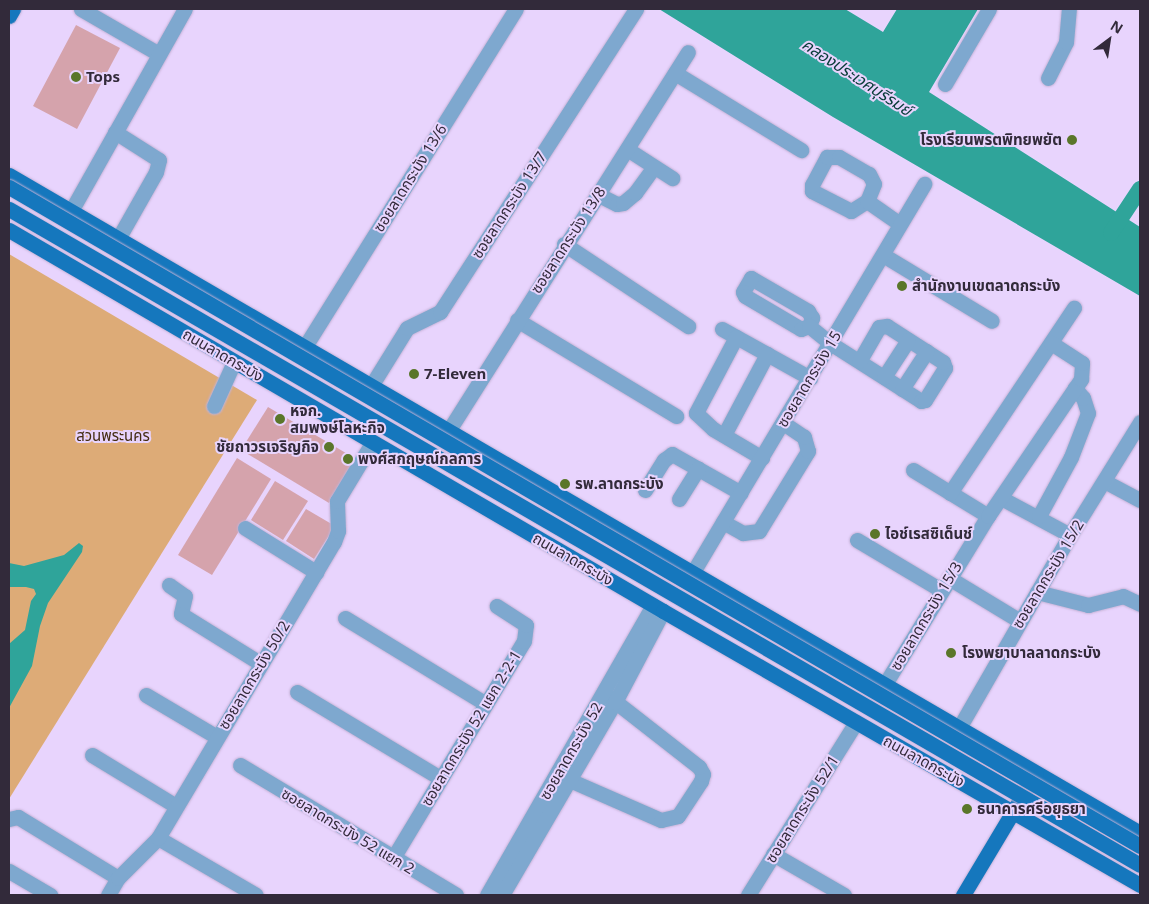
<!DOCTYPE html>
<meta charset="utf-8">
<style>
body{margin:0}
#map{position:relative;width:1149px;height:904px;overflow:hidden;background:#e8d4fd;font-family:"Noto Sans","Noto Sans Thai",sans-serif}
div>[style]{position:absolute}
.green>*{inset:0;background:#ddab77}
.water>*{inset:0;background:#2fa49a}
.canal>*{height:16px;margin:-8px;padding:0 8px;transform-origin:8px;border-radius:8px;background:#2fa49a}
.building>*{inset:0;background:#d5a3ac}
.roads{filter:drop-shadow(0 0 1px #c4b2d6) drop-shadow(0 0 1px #c4b2d6)}
.minor>*{height:15px;margin:-7.5px;padding:0 7.5px;transform-origin:7.5px;border-radius:7.5px;background:#7ea8cf}
.major>*{height:15px;margin:-7.5px;padding:0 7.5px;transform-origin:7.5px;border-radius:7.5px;background:#1577bd}
.bridges{filter:drop-shadow(0 0 1px #c4b2d6) drop-shadow(0 0 1px #c4b2d6)}
.major-bridge>*{height:15px;margin:-7.5px;padding:0 7.5px;transform-origin:7.5px;border-radius:7.5px;background:#1577bd}
.dots>*{width:14px;height:14px;translate:-50% -50%;box-sizing:border-box;border:2px solid #e8d4fd;border-radius:50%}
span{translate:-50% -50%;white-space:nowrap;text-align:center;line-height:1.15;-webkit-text-stroke:4px #e8d4fd;paint-order:stroke}
.poi-label{font-size:15px;color:#322a3a;font-weight:700}
.left{translate:0 -50%;text-align:left}
.right{translate:-100% -50%;text-align:right}
.street-label{font-size:15px;color:#322a3a}
.park-label{font-size:15px;color:#432c11}
.water-label{font-size:16px;color:#063b37;font-style:italic}
.frame{position:absolute;inset:0;border:10px solid #322a3a;pointer-events:none}
.north{position:absolute;left:1084px;top:15px;width:50px;height:50px;-webkit-text-stroke:4px #e8d4fd;paint-order:stroke;rotate:31deg;font-size:14px;font-weight:700;line-height:20px;text-align:center;color:#322a3a}
.north::after{content:'';display:block;margin:auto;width:18px;height:22px;background:#322a3a;clip-path:polygon(50% 0,100% 100%,50% 72%,0 100%)}
</style>
<div id="map">
<div class="green">
<div style="clip-path:polygon(9px 254px,257px 400px,9px 799px)"></div>
</div>
<div class="water">
<div style="clip-path:polygon(659px 9px,845px 9px,883px 32px,897px 9px,978px 9px,929px 92px,1140px 227px,1140px 296px,833px 117px)"></div>
<div style="clip-path:polygon(79px 543px,83px 546px,82px 552px,48px 603px,40px 626px,32px 666px,9px 708px,9px 644px,25px 630px,31px 601px,36px 594px,34px 589px,26px 587px,9px 587px,9px 563px,24px 566px,64px 555px)"></div>
</div>
<div class="canal">
<div style="left:1111px;top:233px;width:53px;rotate:-56.6deg"></div>
</div>
<div class="building">
<div style="clip-path:polygon(76px 25px,120px 48px,77px 129px,33px 106px)"></div>
<div style="clip-path:polygon(268px 407px,356px 459px,329px 503px,241px 450px)"></div>
<div style="clip-path:polygon(237px 458px,271px 479px,212px 575px,178px 555px)"></div>
<div style="clip-path:polygon(275px 481px,308px 501px,283px 540px,251px 520px)"></div>
<div style="clip-path:polygon(306px 509px,335px 526px,314px 559px,286px 541px)"></div>
</div>
<div class="roads">
<div class="minor">
<div style="left:81px;top:9px;width:90px;rotate:30deg"></div>
<div style="left:675px;top:73px;width:148px;rotate:31.4deg"></div>
<div style="left:1048px;top:78px;width:40px;rotate:-63.4deg"></div>
<div style="left:1066px;top:42px;width:33px;rotate:-85deg"></div>
<div style="left:945px;top:84px;width:87px;rotate:-59.6deg"></div>
<div style="left:115px;top:132px;width:52px;rotate:32.5deg"></div>
<div style="left:159px;top:160px;width:12px;rotate:104deg"></div>
<div style="left:156px;top:172px;width:77px;rotate:119.6deg"></div>
<div style="left:627px;top:149px;width:54px;rotate:32.8deg"></div>
<div style="left:597px;top:194px;width:22px;rotate:27deg"></div>
<div style="left:617px;top:204px;width:6px;rotate:-9deg"></div>
<div style="left:623px;top:203px;width:16px;rotate:-40deg"></div>
<div style="left:635px;top:193px;width:32px;rotate:-54deg"></div>
<div style="left:867px;top:201px;width:19px;rotate:148deg"></div>
<div style="left:851px;top:211px;width:44px;rotate:-152.9deg"></div>
<div style="left:812px;top:191px;width:6px;rotate:-90deg"></div>
<div style="left:812px;top:185px;width:32px;rotate:-62deg"></div>
<div style="left:827px;top:157px;width:12px"></div>
<div style="left:839px;top:157px;width:34px;rotate:30deg"></div>
<div style="left:869px;top:174px;width:11px;rotate:63deg"></div>
<div style="left:874px;top:184px;width:18px;rotate:112deg"></div>
<div style="left:867px;top:201px;width:40px;rotate:34.9deg"></div>
<div style="left:71px;top:211px;width:232px;rotate:-60.6deg"></div>
<div style="left:564px;top:244px;width:149px;rotate:33.5deg"></div>
<div style="left:883px;top:255px;width:127px;rotate:31.2deg"></div>
<div style="left:517px;top:320px;width:186px;rotate:31.1deg"></div>
<div style="left:809px;top:326px;width:9px;rotate:-69deg"></div>
<div style="left:812px;top:318px;width:8px;rotate:-120deg"></div>
<div style="left:808px;top:311px;width:66px;rotate:-149.9deg"></div>
<div style="left:751px;top:278px;width:16px;rotate:120deg"></div>
<div style="left:743px;top:292px;width:4px;rotate:63deg"></div>
<div style="left:745px;top:296px;width:65px;rotate:30.5deg"></div>
<div style="left:801px;top:329px;width:9px;rotate:-21deg"></div>
<div style="left:809px;top:326px;width:27px;rotate:39deg"></div>
<div style="left:830px;top:343px;width:108px;rotate:32.5deg"></div>
<div style="left:921px;top:401px;width:4px;rotate:-14deg"></div>
<div style="left:925px;top:400px;width:38px;rotate:-58deg"></div>
<div style="left:945px;top:368px;width:6px;rotate:-108deg"></div>
<div style="left:943px;top:362px;width:67px;rotate:-147.3deg"></div>
<div style="left:887px;top:326px;width:8px;rotate:173deg"></div>
<div style="left:879px;top:327px;width:39px;rotate:120deg"></div>
<div style="left:722px;top:329px;width:101px;rotate:29.1deg"></div>
<div style="left:736px;top:337px;width:86px;rotate:117.8deg"></div>
<div style="left:696px;top:413px;width:23px;rotate:43deg"></div>
<div style="left:713px;top:429px;width:57px;rotate:30.6deg"></div>
<div style="left:304px;top:348px;width:400px;rotate:-58deg"></div>
<div style="left:884px;top:377px;width:44px;rotate:-57deg"></div>
<div style="left:371px;top:386px;width:68px;rotate:-58.2deg"></div>
<div style="left:407px;top:328px;width:37px;rotate:-26deg"></div>
<div style="left:440px;top:312px;width:361px;rotate:-57.1deg"></div>
<div style="left:902px;top:389px;width:45px;rotate:-56.7deg"></div>
<div style="left:214px;top:406px;width:48px;rotate:-65.6deg"></div>
<div style="left:449px;top:430px;width:447px;rotate:-57.7deg"></div>
<div style="left:724px;top:435px;width:92px;rotate:-62deg"></div>
<div style="left:913px;top:470px;width:88px;rotate:31.5deg"></div>
<div style="left:1106px;top:482px;width:38px;rotate:28deg"></div>
<div style="left:645px;top:490px;width:36px;rotate:-58deg"></div>
<div style="left:664px;top:460px;width:10px;rotate:-37deg"></div>
<div style="left:672px;top:454px;width:79px;rotate:29.5deg"></div>
<div style="left:950px;top:493px;width:223px;rotate:-56.2deg"></div>
<div style="left:1001px;top:498px;width:78px;rotate:28.2deg"></div>
<div style="left:679px;top:499px;width:36px;rotate:-58deg"></div>
<div style="left:1039px;top:516px;width:67px;rotate:-61.5deg"></div>
<div style="left:1071px;top:457px;width:47px;rotate:-68.9deg"></div>
<div style="left:1088px;top:413px;width:16px;rotate:-108deg"></div>
<div style="left:1083px;top:398px;width:13px;rotate:-129deg"></div>
<div style="left:723px;top:522px;width:23px;rotate:29deg"></div>
<div style="left:743px;top:533px;width:16px;rotate:-7deg"></div>
<div style="left:759px;top:531px;width:94px;rotate:-58.5deg"></div>
<div style="left:808px;top:451px;width:15px;rotate:-106deg"></div>
<div style="left:804px;top:437px;width:25px;rotate:-146deg"></div>
<div style="left:245px;top:528px;width:84px;rotate:31.8deg"></div>
<div style="left:857px;top:540px;width:98px;rotate:30.8deg"></div>
<div style="left:693px;top:572px;width:452px;rotate:-59.2deg"></div>
<div style="left:949px;top:578px;width:83px;rotate:31.2deg"></div>
<div style="left:169px;top:585px;width:19px;rotate:35deg"></div>
<div style="left:185px;top:596px;width:18px;rotate:103deg"></div>
<div style="left:181px;top:614px;width:93px;rotate:31.8deg"></div>
<div style="left:1037px;top:592px;width:53px;rotate:14.3deg"></div>
<div style="left:1088px;top:605px;width:36px;rotate:-14deg"></div>
<div style="left:1123px;top:596px;width:19px;rotate:25deg"></div>
<div style="left:345px;top:618px;width:165px;rotate:31.4deg"></div>
<div style="left:885px;top:684px;width:197px;rotate:-58.5deg"></div>
<div style="left:988px;top:516px;width:166px;rotate:-55.8deg"></div>
<div style="left:1081px;top:379px;width:16px;rotate:-86deg"></div>
<div style="left:1082px;top:363px;width:37px;rotate:-147deg"></div>
<div style="left:297px;top:692px;width:167px;rotate:31deg"></div>
<div style="left:146px;top:695px;width:82px;rotate:30.6deg"></div>
<div style="left:959px;top:728px;width:223px;rotate:-60.1deg"></div>
<div style="left:1070px;top:535px;width:133px;rotate:-58.2deg"></div>
<div style="left:92px;top:755px;width:98px;rotate:31.3deg"></div>
<div style="left:240px;top:765px;width:252px;rotate:31deg"></div>
<div style="left:565px;top:772px;width:13px;rotate:48deg"></div>
<div style="left:574px;top:782px;width:95px;rotate:23.6deg"></div>
<div style="left:661px;top:820px;width:17px;rotate:-13deg"></div>
<div style="left:678px;top:816px;width:42px;rotate:-56.7deg"></div>
<div style="left:701px;top:781px;width:7px;rotate:-74deg"></div>
<div style="left:703px;top:774px;width:8px;rotate:-120deg"></div>
<div style="left:699px;top:767px;width:117px;rotate:-142deg"></div>
<div style="left:9px;top:819px;width:9px;rotate:-13deg"></div>
<div style="left:18px;top:817px;width:117px;rotate:31.4deg"></div>
<div style="left:158px;top:838px;width:113px;rotate:30.2deg"></div>
<div style="left:773px;top:854px;width:82px;rotate:30deg"></div>
<div style="left:393px;top:858px;width:253px;rotate:-58.9deg"></div>
<div style="left:524px;top:641px;width:16px;rotate:-83deg"></div>
<div style="left:526px;top:625px;width:35px;rotate:-147deg"></div>
<div style="left:9px;top:871px;width:48px;rotate:30.3deg"></div>
<div style="left:108px;top:895px;width:20px;rotate:-60deg"></div>
<div style="left:118px;top:878px;width:57px;rotate:-45deg"></div>
<div style="left:158px;top:838px;width:344px;rotate:-59.3deg"></div>
<div style="left:334px;top:542px;width:12px;rotate:-70deg"></div>
<div style="left:338px;top:531px;width:30px;rotate:-92deg"></div>
<div style="left:337px;top:501px;width:68px;rotate:-58.9deg"></div>
<div style="left:487px;top:895px;width:334px;rotate:-60.2deg"></div>
<div style="left:502px;top:895px;width:224px;rotate:-59.7deg"></div>
<div style="left:615px;top:702px;width:103px;rotate:-62.2deg"></div>
<div style="left:748px;top:895px;width:204px;rotate:-58deg"></div>
</div>
<div class="major">
<div style="left:9px;top:16px;width:8px;rotate:-60deg"></div>
<div style="left:9px;top:175px;width:1308px;rotate:30.19deg"></div>
<div style="left:9px;top:230px;width:757px;rotate:30.22deg"></div>
<div style="left:663px;top:611px;width:550px;rotate:29.87deg"></div>
<div style="left:963px;top:895px;width:142px;rotate:-59.1deg"></div>
</div>
</div>
<div class="bridges">
<div class="major-bridge">
<div style="left:9px;top:187px;width:1309px;rotate:30.23deg"></div>
<div style="left:9px;top:209px;width:1307px;rotate:30.11deg"></div>
</div>
</div>
<div class="dots">
<div style="left:76px;top:77px;background:#5a762a"></div>
<div style="left:1072px;top:140px;background:#5a762a"></div>
<div style="left:902px;top:286px;background:#5a762a"></div>
<div style="left:414px;top:374px;background:#5a762a"></div>
<div style="left:280px;top:419px;background:#5a762a"></div>
<div style="left:329px;top:447px;background:#5a762a"></div>
<div style="left:348px;top:459px;background:#5a762a"></div>
<div style="left:565px;top:484px;background:#5a762a"></div>
<div style="left:875px;top:534px;background:#5a762a"></div>
<div style="left:951px;top:653px;background:#5a762a"></div>
<div style="left:967px;top:809px;background:#5a762a"></div>
</div>
<div class="poi-label">
<span class="left" style="left:86px;top:77px">Tops</span>
<span class="right" style="left:1062px;top:140px">โรงเรียนพรตพิทยพยัต</span>
<span class="left" style="left:912px;top:286px">สำนักงานเขตลาดกระบัง</span>
<span class="left" style="left:424px;top:374px">7-Eleven</span>
<span class="left" style="left:290px;top:419px">หจก.<br>สมพงษ์โลหะกิจ</span>
<span class="right" style="left:319px;top:447px">ชัยถาวรเจริญกิจ</span>
<span class="left" style="left:358px;top:459px">พงศ์สกฤษณ์กลการ</span>
<span class="left" style="left:575px;top:484px">รพ.ลาดกระบัง</span>
<span class="left" style="left:885px;top:534px">ไอช์เรสซิเด็นช์</span>
<span class="left" style="left:962px;top:653px">โรงพยาบาลลาดกระบัง</span>
<span class="left" style="left:977px;top:809px">ธนาคารศรีอยุธยา</span>
</div>
<div class="street-label">
<span style="left:410px;top:178px;rotate:-58deg">ซอยลาดกระบัง 13/6</span>
<span style="left:509px;top:205px;rotate:-57deg">ซอยลาดกระบัง 13/7</span>
<span style="left:568px;top:240px;rotate:-57deg">ซอยลาดกระบัง 13/8</span>
<span style="left:223px;top:355px;rotate:30deg">ถนนลาดกระบัง</span>
<span style="left:809px;top:379px;rotate:-59deg">ซอยลาดกระบัง 15</span>
<span style="left:573px;top:559px;rotate:30deg">ถนนลาดกระบัง</span>
<span style="left:1048px;top:574px;rotate:-59deg">ซอยลาดกระบัง 15/2</span>
<span style="left:926px;top:616px;rotate:-59deg">ซอยลาดกระบัง 15/3</span>
<span style="left:254px;top:675px;rotate:-59deg">ซอยลาดกระบัง 50/2</span>
<span style="left:471px;top:728px;rotate:-59deg">ซอยลาดกระบัง 52 แยก 2-2-1</span>
<span style="left:571px;top:751px;rotate:-60deg">ซอยลาดกระบัง 52</span>
<span style="left:924px;top:761px;rotate:29deg">ถนนลาดกระบัง</span>
<span style="left:802px;top:809px;rotate:-58deg">ซอยลาดกระบัง 52/1</span>
<span style="left:348px;top:831px;rotate:31deg">ซอยลาดกระบัง 52 แยก 2</span>
</div>
<div class="park-label">
<span style="left:113px;top:436px">สวนพระนคร</span>
</div>
<div class="water-label">
<span style="left:857px;top:77px;rotate:33deg">คลองประเวศบุรีรมย์</span>
</div>
<div class="frame"></div>
<div class="north">N</div>
</div>
